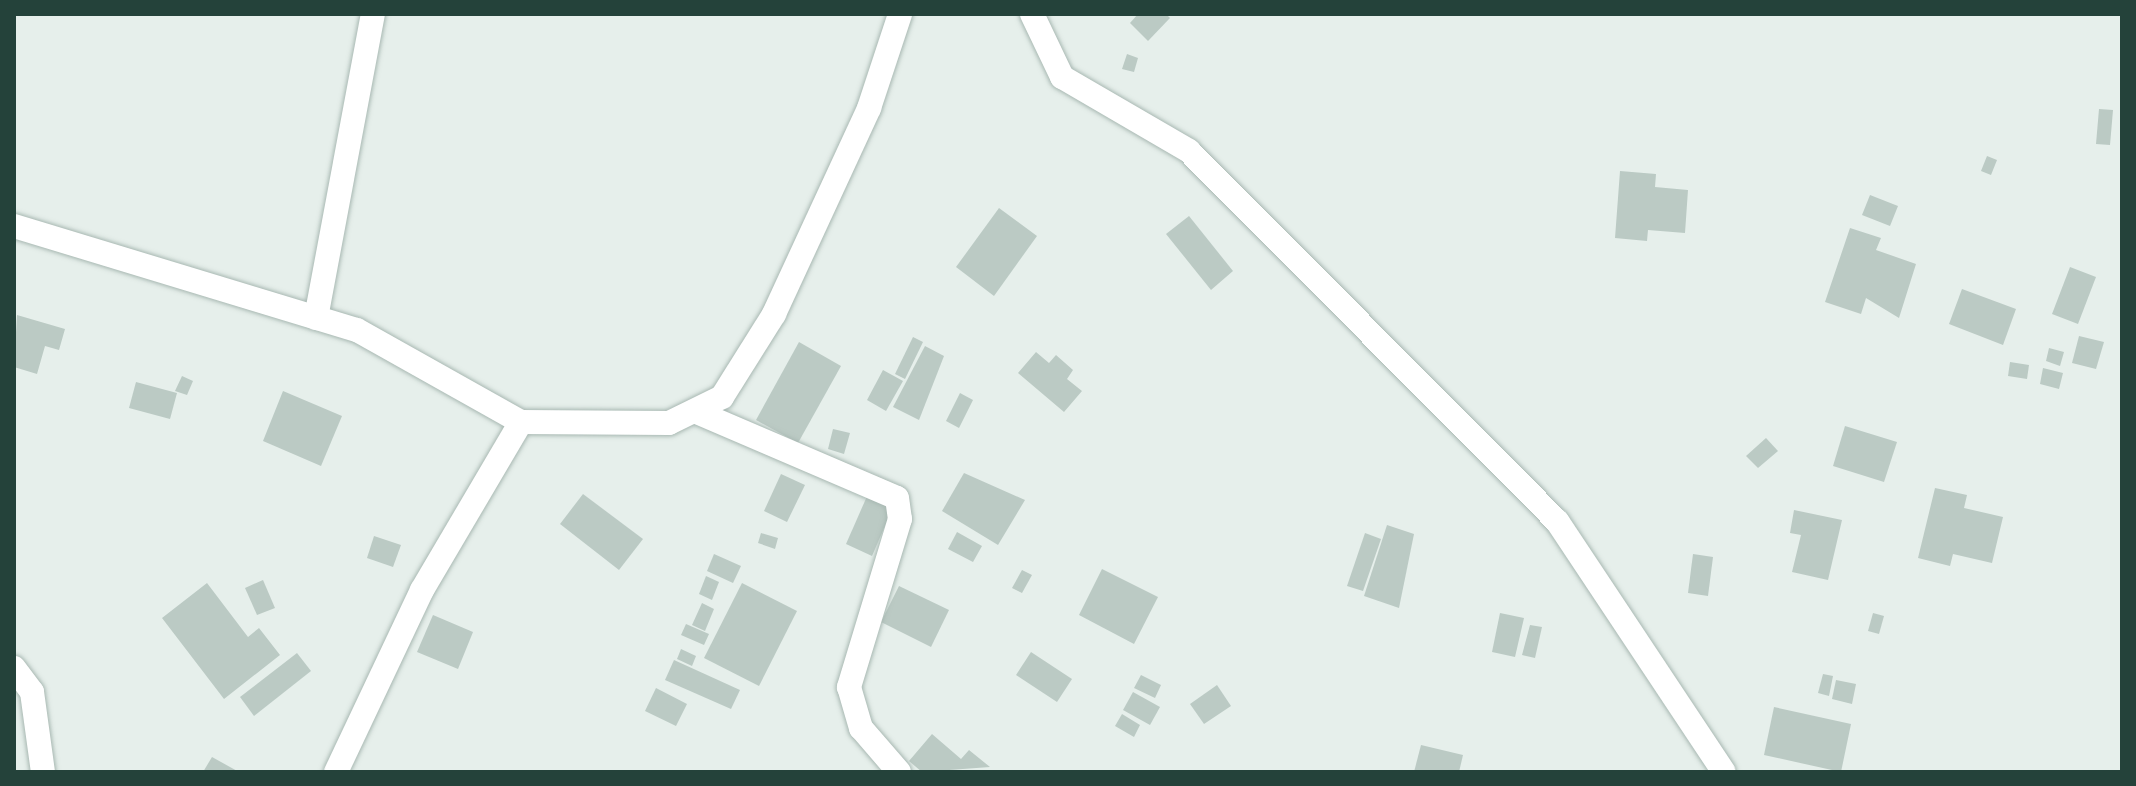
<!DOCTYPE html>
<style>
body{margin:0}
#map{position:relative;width:2136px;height:786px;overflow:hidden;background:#e6efeb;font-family:"PT Sans",sans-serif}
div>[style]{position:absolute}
.building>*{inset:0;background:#bbcac4}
.roads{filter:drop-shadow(0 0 2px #a8b8b2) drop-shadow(0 0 2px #a8b8b2)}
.minor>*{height:24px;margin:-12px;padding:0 12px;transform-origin:12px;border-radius:12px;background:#fff}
span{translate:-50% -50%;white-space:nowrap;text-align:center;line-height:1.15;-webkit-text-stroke:6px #f7fbf9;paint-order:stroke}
.frame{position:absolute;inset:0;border:16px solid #24423a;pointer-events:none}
</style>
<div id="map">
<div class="building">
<div style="clip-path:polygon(1138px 14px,1166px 14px,1170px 18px,1148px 41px,1130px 23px)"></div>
<div style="clip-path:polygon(1127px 54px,1138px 58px,1134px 72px,1122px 69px)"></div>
<div style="clip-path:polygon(2099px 109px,2113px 110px,2110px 145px,2096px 144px)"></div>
<div style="clip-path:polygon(1987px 156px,1997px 160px,1991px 175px,1981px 171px)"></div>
<div style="clip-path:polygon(1620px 171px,1656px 174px,1655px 187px,1688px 190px,1685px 233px,1648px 230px,1647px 241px,1615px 238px)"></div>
<div style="clip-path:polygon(1870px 195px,1898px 206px,1890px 226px,1862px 215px)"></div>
<div style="clip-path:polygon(999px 208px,1037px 236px,994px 296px,956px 267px)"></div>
<div style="clip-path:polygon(1189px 216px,1233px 271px,1211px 290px,1166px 234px)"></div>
<div style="clip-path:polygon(1850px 228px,1881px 238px,1876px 250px,1916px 264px,1899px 318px,1866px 298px,1861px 314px,1825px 302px)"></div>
<div style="clip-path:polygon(2070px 267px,2096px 277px,2078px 324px,2052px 314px)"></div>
<div style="clip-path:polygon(1962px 289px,2016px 309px,2003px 345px,1949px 324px)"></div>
<div style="clip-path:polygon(17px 315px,65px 329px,59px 350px,45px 346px,37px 374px,14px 367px)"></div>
<div style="clip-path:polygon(2079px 336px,2104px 342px,2096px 369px,2072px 363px)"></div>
<div style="clip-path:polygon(913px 337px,923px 342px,905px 379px,895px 374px)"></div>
<div style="clip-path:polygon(799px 342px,841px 366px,798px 443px,756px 420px)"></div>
<div style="clip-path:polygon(925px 346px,944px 356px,919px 420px,893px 407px)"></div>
<div style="clip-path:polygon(2049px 348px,2064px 352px,2060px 366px,2046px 361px)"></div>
<div style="clip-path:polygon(1036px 352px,1049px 363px,1056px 355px,1073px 370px,1067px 379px,1082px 391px,1064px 412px,1018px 373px)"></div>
<div style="clip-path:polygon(2010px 362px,2029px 365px,2027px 379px,2008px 376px)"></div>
<div style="clip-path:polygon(2043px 368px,2063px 373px,2059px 389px,2040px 384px)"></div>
<div style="clip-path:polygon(883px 370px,903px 381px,886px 411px,867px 400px)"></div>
<div style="clip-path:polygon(182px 376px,193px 381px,187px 395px,175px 391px)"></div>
<div style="clip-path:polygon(136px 382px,177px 393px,170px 419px,129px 408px)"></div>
<div style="clip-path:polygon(283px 391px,342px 416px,321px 466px,263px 441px)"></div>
<div style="clip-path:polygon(960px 393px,973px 400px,959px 428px,946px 421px)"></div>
<div style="clip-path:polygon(1845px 426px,1897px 442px,1884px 482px,1833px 466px)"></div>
<div style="clip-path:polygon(833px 429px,850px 433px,844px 454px,828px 449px)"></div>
<div style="clip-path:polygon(1766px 438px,1778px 451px,1758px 468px,1746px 456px)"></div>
<div style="clip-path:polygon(964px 473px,1025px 500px,998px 545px,942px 511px)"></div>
<div style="clip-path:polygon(781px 474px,805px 485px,787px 522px,764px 511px)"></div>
<div style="clip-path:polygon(1935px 488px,1967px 495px,1964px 508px,2003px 517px,1992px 563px,1953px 554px,1950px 566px,1918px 558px)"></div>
<div style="clip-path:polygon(583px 494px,643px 539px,619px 570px,560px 524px)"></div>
<div style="clip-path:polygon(868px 494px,894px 505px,872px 556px,846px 544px)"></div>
<div style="clip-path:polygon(1794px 510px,1842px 520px,1828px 580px,1792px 572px,1801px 535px,1790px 533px)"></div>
<div style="clip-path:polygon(1387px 525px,1414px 534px,1399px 608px,1364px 596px)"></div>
<div style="clip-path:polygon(957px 532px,982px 546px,973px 562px,948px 549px)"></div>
<div style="clip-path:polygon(761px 533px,778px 538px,775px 549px,758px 543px)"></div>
<div style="clip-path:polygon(1365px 533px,1381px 539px,1363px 591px,1347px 586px)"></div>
<div style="clip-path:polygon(374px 536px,401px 545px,393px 567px,367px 558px)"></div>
<div style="clip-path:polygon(714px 554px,741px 566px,733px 583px,707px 571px)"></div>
<div style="clip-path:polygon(1693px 554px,1713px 557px,1708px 596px,1688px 593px)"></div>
<div style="clip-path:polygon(1102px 569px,1158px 597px,1134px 644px,1079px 615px)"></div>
<div style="clip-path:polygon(1022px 570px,1032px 575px,1022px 593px,1012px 588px)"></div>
<div style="clip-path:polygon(706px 576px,719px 582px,712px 600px,699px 594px)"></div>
<div style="clip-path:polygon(263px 580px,275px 608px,257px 615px,245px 588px)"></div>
<div style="clip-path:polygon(207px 583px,248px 637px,259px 628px,280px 655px,224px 699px,162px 618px)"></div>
<div style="clip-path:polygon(742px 583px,797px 611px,759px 686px,704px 658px)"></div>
<div style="clip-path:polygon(899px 586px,949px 610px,931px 647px,881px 622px)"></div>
<div style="clip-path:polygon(702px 603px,714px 609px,705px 631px,692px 625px)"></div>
<div style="clip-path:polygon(1500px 613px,1524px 618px,1515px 657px,1492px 652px)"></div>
<div style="clip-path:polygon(1873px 613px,1884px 616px,1879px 634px,1868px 631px)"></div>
<div style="clip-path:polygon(433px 615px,473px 632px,458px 669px,417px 652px)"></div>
<div style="clip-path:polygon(686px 624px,709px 634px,704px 645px,681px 635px)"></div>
<div style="clip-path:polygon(1530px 625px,1542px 627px,1535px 658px,1522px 655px)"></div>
<div style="clip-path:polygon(681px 649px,696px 656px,692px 666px,677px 659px)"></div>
<div style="clip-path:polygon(1031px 652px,1072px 679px,1057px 702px,1016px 675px)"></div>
<div style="clip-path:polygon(297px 653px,311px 671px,254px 716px,240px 697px)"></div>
<div style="clip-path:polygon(674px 660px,740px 690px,731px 709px,665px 680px)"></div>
<div style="clip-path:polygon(1823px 674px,1833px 676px,1829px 696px,1818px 693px)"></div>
<div style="clip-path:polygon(1141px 675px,1161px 685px,1155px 698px,1134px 688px)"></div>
<div style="clip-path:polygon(1836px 680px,1856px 684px,1852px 704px,1832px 699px)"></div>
<div style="clip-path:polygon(1217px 685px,1231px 706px,1204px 724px,1190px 704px)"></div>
<div style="clip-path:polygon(656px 688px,687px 704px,676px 726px,645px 711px)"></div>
<div style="clip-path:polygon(1133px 692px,1160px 707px,1150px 725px,1123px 710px)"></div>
<div style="clip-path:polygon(1774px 707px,1851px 724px,1841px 772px,1764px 755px)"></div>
<div style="clip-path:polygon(1122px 714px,1140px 725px,1134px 737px,1115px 726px)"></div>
<div style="clip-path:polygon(932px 734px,961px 759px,969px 750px,990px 767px,922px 772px,909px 761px)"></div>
<div style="clip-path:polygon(1421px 745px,1463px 755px,1459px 772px,1414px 772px)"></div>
<div style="clip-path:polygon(212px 757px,239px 772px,203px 772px)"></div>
</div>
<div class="roads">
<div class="minor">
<div style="left:1032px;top:14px;width:70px;rotate:64.5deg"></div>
<div style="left:1062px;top:77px;width:147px;rotate:30.2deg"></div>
<div style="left:1189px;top:151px;width:522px;rotate:45.16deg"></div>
<div style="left:1557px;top:521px;width:301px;rotate:56.4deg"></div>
<div style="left:14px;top:226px;width:358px;rotate:16.9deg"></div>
<div style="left:357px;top:330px;width:188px;rotate:29.3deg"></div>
<div style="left:521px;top:422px;width:148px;rotate:0.4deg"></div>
<div style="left:669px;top:423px;width:59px;rotate:-26.1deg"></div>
<div style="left:722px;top:397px;width:98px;rotate:-57.9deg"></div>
<div style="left:774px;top:314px;width:227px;rotate:-65.2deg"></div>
<div style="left:869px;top:108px;width:99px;rotate:-71.7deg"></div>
<div style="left:316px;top:318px;width:309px;rotate:-79.4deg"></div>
<div style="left:699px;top:413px;width:215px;rotate:23.2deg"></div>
<div style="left:897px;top:498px;width:21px;rotate:82deg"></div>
<div style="left:900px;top:519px;width:176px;rotate:106.9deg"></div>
<div style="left:849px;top:687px;width:43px;rotate:73.7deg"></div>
<div style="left:861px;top:728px;width:58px;rotate:49.2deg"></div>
<div style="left:14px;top:668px;width:30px;rotate:53deg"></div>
<div style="left:32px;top:692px;width:81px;rotate:82.2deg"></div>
<div style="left:336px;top:772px;width:201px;rotate:-64.7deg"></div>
<div style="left:422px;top:590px;width:195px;rotate:-59.5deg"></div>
</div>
</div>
<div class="frame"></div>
</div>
